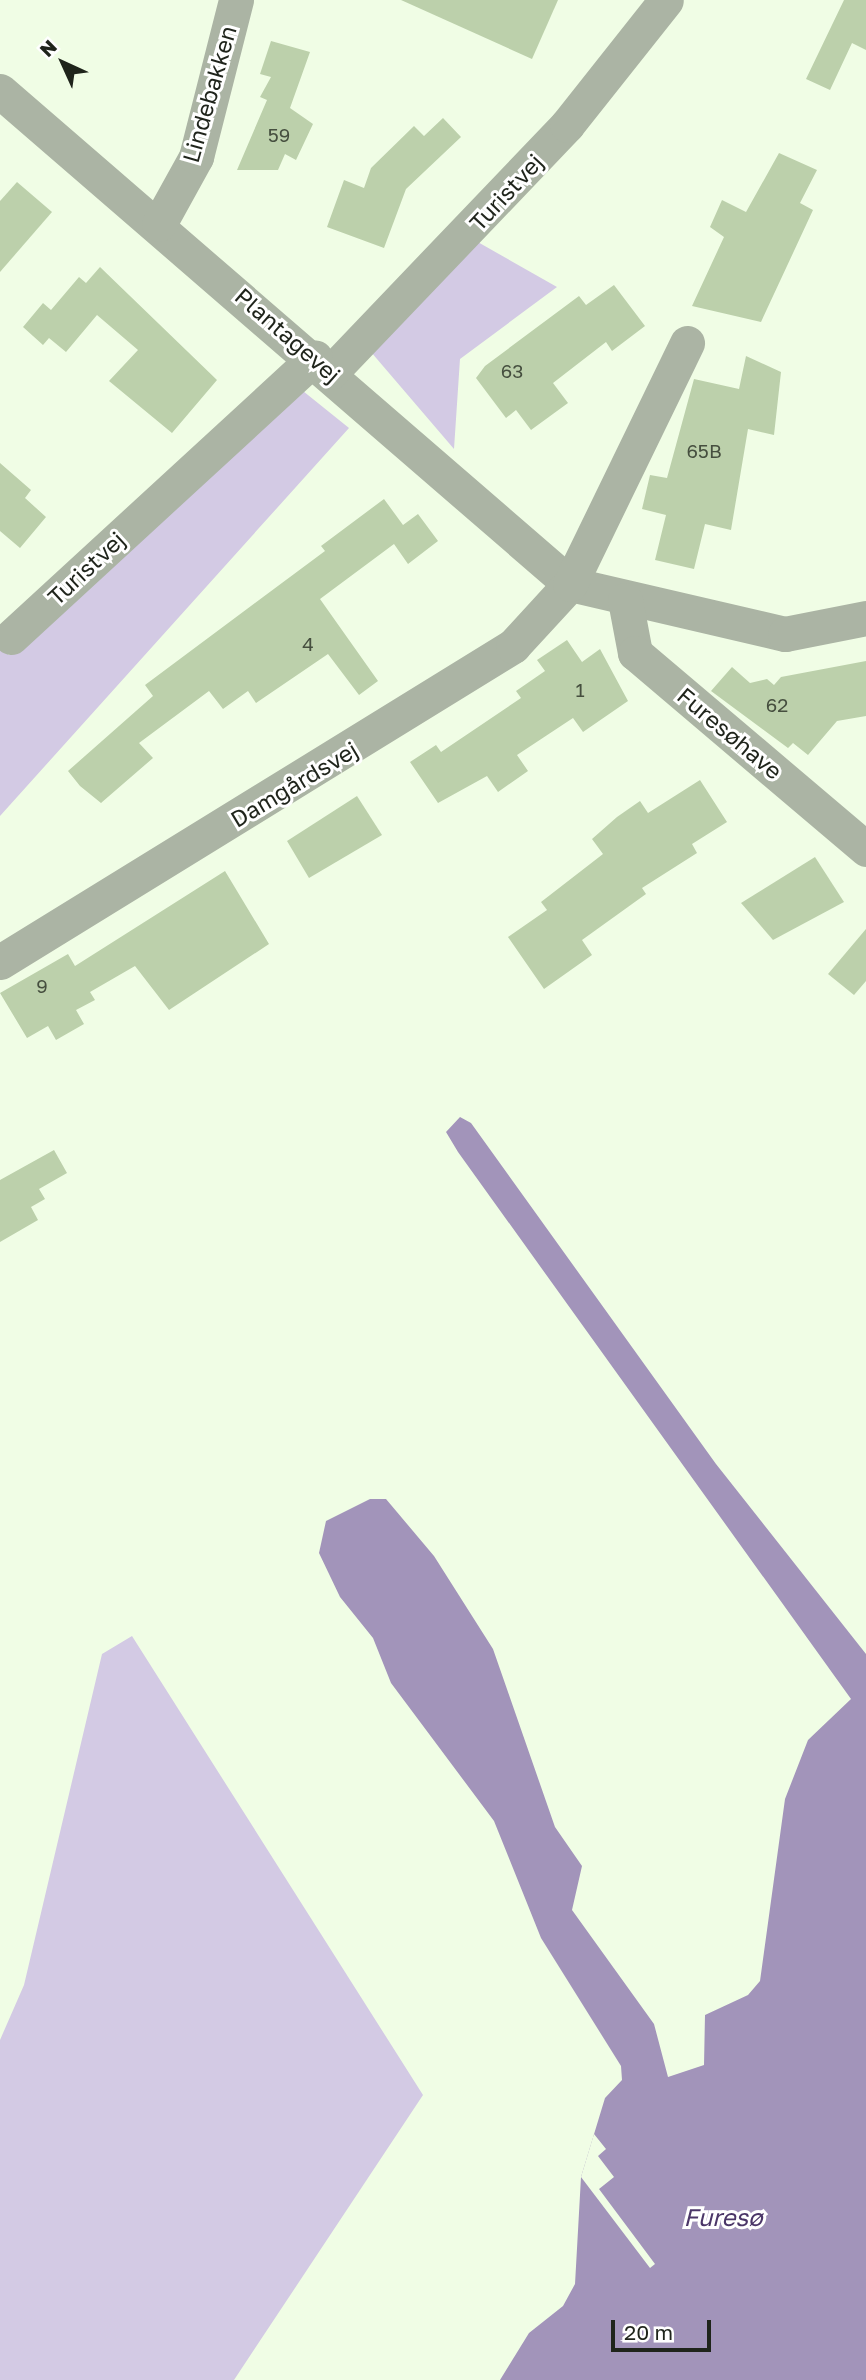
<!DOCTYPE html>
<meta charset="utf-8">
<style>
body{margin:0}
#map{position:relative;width:866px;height:2380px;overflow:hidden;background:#f0fde5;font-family:"Golos Text",sans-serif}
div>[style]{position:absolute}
.green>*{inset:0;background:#d3cae4}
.water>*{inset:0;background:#a294ba}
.pier>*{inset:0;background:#f0fde5}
.building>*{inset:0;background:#bcd0ab}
.minor>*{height:35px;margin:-17.5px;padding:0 17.5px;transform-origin:17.5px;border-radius:17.5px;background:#abb4a4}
span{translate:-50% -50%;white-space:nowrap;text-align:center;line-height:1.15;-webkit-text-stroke:6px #fff;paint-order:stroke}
.number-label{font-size:19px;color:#464f3f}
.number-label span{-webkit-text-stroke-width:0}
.street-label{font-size:23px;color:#1f241b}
.water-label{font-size:24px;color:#4b3668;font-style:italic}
.north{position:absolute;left:28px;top:28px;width:70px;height:70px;-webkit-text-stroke:5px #fff;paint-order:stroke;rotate:315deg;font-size:19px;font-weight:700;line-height:28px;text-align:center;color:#1f241b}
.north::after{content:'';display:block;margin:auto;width:24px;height:32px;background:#1f241b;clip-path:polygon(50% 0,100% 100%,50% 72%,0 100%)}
.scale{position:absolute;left:611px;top:2320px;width:100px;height:32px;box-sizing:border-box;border:4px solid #1f241b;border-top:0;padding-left:9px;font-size:21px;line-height:24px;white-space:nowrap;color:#1f241b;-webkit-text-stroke:5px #fff;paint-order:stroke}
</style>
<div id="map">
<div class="green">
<div style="clip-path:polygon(476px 241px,557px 287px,460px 359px,454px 449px,371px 352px)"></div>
<div style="clip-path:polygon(298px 387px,349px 428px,0 816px,0 648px,9px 655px)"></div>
<div style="clip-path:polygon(132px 1636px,423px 2095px,234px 2380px,0 2380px,0 2040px,24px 1985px,102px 1654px)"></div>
</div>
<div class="water">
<div style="clip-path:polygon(460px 1117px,471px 1123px,716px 1464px,866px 1654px,866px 2380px,500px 2380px,529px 2333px,563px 2306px,575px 2284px,581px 2177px,605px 2098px,622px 2080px,621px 2066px,541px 1938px,494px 1821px,391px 1683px,373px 1638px,340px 1597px,319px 1553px,326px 1521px,370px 1499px,386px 1499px,434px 1556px,493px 1649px,555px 1827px,582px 1866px,572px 1910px,654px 2024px,668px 2077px,704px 2065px,705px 2015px,748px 1995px,760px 1981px,785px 1799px,808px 1740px,851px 1699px,458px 1152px,446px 1132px)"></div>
</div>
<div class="pier">
<div style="clip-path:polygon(594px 2134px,606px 2149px,598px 2156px,614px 2177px,599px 2189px,655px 2264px,650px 2268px,581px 2177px)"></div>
</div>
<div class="building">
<div style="clip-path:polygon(401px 0,558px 0,532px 59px)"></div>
<div style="clip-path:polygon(844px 0,866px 0,866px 50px,852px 43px,830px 90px,806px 79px)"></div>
<div style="clip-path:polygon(271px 41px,310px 52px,290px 108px,313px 124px,296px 160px,285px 154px,278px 170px,237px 170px,267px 100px,260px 97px,271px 77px,260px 74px)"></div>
<div style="clip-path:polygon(443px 118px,461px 137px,406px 189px,384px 248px,327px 227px,344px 180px,364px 188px,371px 168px,414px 126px,424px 136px)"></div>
<div style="clip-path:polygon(779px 153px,817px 170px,800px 203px,813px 210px,761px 322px,692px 306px,724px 237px,710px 227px,722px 200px,746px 212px)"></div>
<div style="clip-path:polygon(17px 182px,52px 212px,0 272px,0 201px)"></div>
<div style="clip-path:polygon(100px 267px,217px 380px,172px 433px,109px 381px,138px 350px,97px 315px,66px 352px,49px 338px,43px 345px,23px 327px,43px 303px,51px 310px,79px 277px,86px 283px)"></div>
<div style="clip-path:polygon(614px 285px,645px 326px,612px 351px,606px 342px,553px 383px,568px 403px,531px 430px,516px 410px,506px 418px,476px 378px,485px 366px,579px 296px,586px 305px)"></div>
<div style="clip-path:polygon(746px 356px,781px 372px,774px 435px,748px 429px,731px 530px,705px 524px,694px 569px,655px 560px,666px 515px,642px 509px,650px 475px,667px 478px,694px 379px,739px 389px)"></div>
<div style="clip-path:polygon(0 463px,31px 490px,25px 498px,46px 517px,20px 548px,0 531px)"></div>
<div style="clip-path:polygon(384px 499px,403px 525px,418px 514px,438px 541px,408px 564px,394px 544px,320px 599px,378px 681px,359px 695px,328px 654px,256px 703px,248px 691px,223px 709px,209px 691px,139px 743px,153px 758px,101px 803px,80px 786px,68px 771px,153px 696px,145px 685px,325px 551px,321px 546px)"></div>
<div style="clip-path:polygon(567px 640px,582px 662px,600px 649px,628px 701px,583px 732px,573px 718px,517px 755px,528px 771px,498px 792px,487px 776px,438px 803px,410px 762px,436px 745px,441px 752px,521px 698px,516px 691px,545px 671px,537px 660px)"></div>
<div style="clip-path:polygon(866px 661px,866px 716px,837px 721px,808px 755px,793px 743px,788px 748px,711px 691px,732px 667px,750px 683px,767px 679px,774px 685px,781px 677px)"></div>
<div style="clip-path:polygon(700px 780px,727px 822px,692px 844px,697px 853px,642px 888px,646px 894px,582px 940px,592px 955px,544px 989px,508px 937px,547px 910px,541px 902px,603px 854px,592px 839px,617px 817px,640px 801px,648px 813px)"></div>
<div style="clip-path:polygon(357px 796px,382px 835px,309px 878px,287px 841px)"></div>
<div style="clip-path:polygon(815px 857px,844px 902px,773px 940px,741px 903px)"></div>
<div style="clip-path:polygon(225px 871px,269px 944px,169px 1010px,135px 966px,90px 992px,95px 1000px,76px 1010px,84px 1024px,56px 1040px,48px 1026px,27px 1038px,0 993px,68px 954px,75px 966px)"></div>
<div style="clip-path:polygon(866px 929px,866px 981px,854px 995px,828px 974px)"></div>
<div style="clip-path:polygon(54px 1150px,67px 1173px,39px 1189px,45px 1199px,31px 1207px,38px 1220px,0 1242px,0 1180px)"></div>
</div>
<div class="minor">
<div style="left:0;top:91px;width:754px;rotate:40.86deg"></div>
<div style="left:570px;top:584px;width:221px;rotate:13.1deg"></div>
<div style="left:785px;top:634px;width:83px;rotate:-11.2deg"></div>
<div style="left:159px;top:224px;width:77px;rotate:-61.1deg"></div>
<div style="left:196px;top:157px;width:162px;rotate:-75.7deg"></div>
<div style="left:331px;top:372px;width:342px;rotate:-46.3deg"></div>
<div style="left:567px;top:125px;width:159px;rotate:-51.6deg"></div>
<div style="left:625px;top:600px;width:54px;rotate:79.3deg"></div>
<div style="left:635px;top:653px;width:303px;rotate:40.3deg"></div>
<div style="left:11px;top:637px;width:413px;rotate:-42.6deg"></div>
<div style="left:0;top:962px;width:603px;rotate:-31.63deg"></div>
<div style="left:513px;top:646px;width:84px;rotate:-47.4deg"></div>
<div style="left:570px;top:584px;width:268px;rotate:-64.1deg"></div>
</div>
<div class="number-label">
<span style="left:279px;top:135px">59</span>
<span style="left:512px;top:371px">63</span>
<span style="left:704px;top:451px">65B</span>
<span style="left:308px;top:644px">4</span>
<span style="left:580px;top:690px">1</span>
<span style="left:777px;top:705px">62</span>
<span style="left:42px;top:986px">9</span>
</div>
<div class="street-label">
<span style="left:209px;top:94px;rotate:-74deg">Lindebakken</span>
<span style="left:506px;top:192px;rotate:-47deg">Turistvej</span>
<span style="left:288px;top:335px;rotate:41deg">Plantagevej</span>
<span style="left:86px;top:568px;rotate:-43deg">Turistvej</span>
<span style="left:730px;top:733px;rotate:40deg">Furesøhave</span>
<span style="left:294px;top:784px;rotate:-31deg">Damgårdsvej</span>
</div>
<div class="water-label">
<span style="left:723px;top:2217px">Furesø</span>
</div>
<div class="north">N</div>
<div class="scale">20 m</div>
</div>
